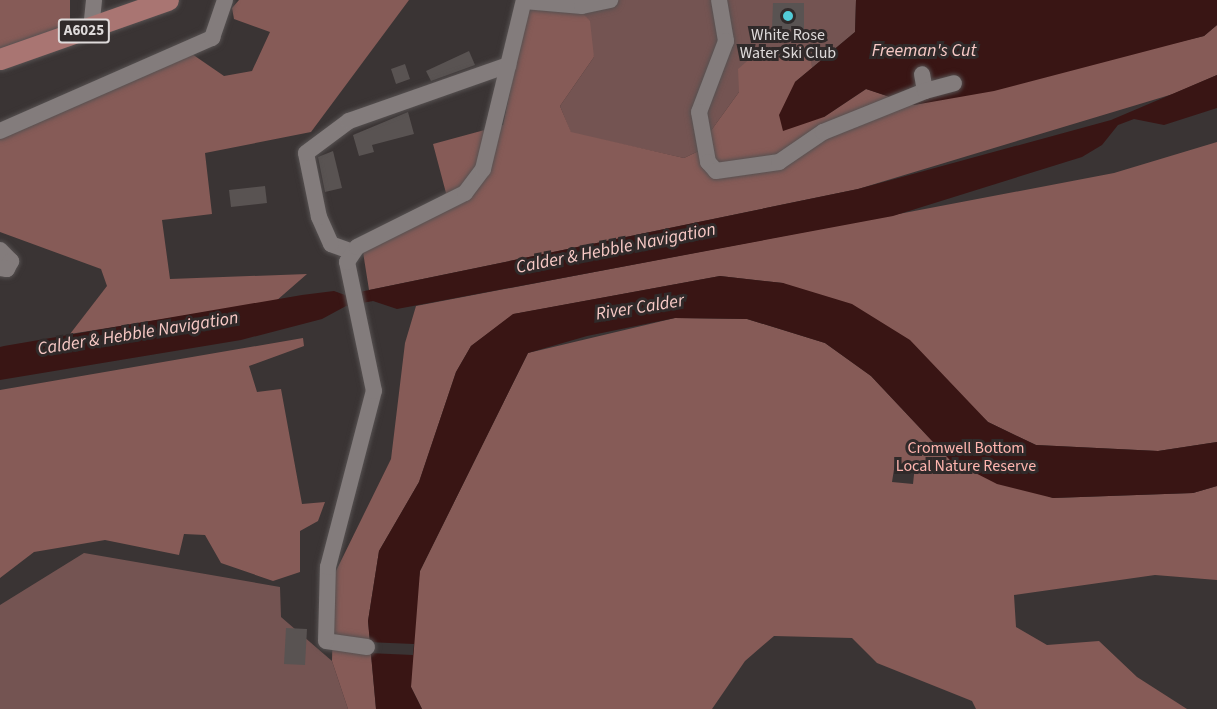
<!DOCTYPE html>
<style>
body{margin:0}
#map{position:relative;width:1217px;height:709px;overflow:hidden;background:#3a3434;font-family:"Source Sans 3",sans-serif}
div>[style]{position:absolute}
.green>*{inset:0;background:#745452}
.forest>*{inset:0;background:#865b57}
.water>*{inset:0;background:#391514}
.pier>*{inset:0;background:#3a3434}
.building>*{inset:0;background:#595352}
.roads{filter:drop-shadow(0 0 2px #565151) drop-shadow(0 0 2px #565151)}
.minor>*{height:16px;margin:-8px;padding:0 8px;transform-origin:8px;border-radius:8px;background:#837c7c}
.major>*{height:21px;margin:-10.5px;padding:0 10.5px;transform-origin:10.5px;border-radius:10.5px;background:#a97572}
.dots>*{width:16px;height:16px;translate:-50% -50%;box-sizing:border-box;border:3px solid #302a2a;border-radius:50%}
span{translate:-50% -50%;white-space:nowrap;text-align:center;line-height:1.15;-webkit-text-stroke:6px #302a2a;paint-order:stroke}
.shield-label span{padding:2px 4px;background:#302a2a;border:2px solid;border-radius:4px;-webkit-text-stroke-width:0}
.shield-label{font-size:15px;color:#dedada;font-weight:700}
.poi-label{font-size:16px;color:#dedada}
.park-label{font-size:16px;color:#ffb5af}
.water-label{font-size:18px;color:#f8cac6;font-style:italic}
</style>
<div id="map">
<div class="green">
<div style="clip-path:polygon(570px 0,856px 0,855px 32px,812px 68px,811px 46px,739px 92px,710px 132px,707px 147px,684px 158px,571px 133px,560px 106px,594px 57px)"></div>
<div style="clip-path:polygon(84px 553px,280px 587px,281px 617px,332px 661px,348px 709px,0 709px,0 605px)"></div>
</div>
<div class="forest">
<div style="clip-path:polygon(0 0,70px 0,70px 30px,0 52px)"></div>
<div style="clip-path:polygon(239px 0,409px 0,311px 132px,205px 153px,212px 214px,162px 220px,170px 279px,307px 274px,276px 301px,70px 334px,107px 286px,101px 269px,0 232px,0 137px,192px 54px,224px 76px,252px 71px,270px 32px,234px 19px,232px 8px)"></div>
<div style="clip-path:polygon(529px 0,570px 0,590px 21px,594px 57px,560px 106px,571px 132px,684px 158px,707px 147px,710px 132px,739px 92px,738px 69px,760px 50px,811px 45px,812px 68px,795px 82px,824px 117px,866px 89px,914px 105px,1204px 36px,1217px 25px,1217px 75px,1173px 94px,858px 189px,369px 290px,363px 252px,446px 193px,433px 144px,503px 125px)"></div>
<div style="clip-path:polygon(1217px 142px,1217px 442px,1158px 451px,1036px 445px,988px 422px,949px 386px,783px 283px,720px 276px,514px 314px,471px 346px,456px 372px,419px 482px,379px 551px,368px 621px,376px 709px,348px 709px,332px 661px,334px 575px,391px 459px,405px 343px,416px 306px,1114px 173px)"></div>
<div style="clip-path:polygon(evenodd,675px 318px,747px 319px,825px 343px,871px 376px,950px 460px,1053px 498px,1193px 493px,1217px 486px,1217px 580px,1155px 575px,1014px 595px,1016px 627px,1047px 645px,1099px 641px,1137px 677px,1187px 709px,976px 709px,972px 701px,877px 663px,852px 638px,774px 636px,745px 661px,712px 709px,422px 709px,411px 687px,412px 619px,420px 571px,528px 353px,675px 318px,895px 463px,915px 465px,913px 484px,892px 482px,895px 463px)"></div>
<div style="clip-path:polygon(303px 338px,304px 346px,249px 366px,257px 392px,281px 389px,302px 504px,325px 502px,318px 521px,300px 531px,300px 572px,273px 581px,221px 563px,205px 535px,184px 534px,179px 555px,105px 540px,34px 552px,0 578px,0 390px)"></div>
</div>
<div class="water">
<div style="clip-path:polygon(856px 0,1217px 0,1217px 25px,1204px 36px,994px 91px,914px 105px,866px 89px,824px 117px,783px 131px,779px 115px,795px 82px,855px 32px)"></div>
<div style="clip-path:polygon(1217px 75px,1217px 108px,1164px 125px,1134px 119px,1118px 125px,1102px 145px,1082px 157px,893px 216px,397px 309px,373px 301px,346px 306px,322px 319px,241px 340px,0 380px,0 347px,4px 346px,302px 295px,334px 291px,345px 295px,858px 189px,1111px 120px)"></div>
<div style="clip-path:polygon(720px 276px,783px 283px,852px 304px,910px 340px,988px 422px,1036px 445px,1158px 451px,1217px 442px,1217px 486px,1193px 493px,1053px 498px,997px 484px,950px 460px,871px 376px,825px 343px,747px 319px,675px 318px,587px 336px,528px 353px,420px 571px,411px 687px,422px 709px,376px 709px,368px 621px,379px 551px,419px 482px,456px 372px,471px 346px,513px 314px)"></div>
</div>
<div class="pier">
<div style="clip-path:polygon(367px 642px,414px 644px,413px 655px,368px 653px)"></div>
</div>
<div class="building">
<div style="clip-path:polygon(773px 3px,804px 3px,804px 30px,772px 29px)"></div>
<div style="clip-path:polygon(469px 51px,475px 65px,431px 81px,426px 71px)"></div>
<div style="clip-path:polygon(405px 64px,410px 79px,396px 84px,391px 69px)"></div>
<div style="clip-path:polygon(408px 112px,414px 134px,372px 145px,374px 152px,359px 156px,353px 135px)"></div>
<div style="clip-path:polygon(333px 151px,342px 188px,325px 192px,318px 157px)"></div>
<div style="clip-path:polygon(265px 186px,267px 203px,231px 207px,229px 190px)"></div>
<div style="clip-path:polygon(286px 628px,307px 629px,305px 665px,284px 664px)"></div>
</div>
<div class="roads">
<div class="minor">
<div style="left:719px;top:0;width:42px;rotate:80.3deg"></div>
<div style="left:726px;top:41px;width:76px;rotate:110.8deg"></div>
<div style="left:699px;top:112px;width:51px;rotate:79.8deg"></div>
<div style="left:708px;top:162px;width:12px;rotate:48deg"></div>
<div style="left:716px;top:171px;width:64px;rotate:-8.1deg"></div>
<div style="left:779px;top:162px;width:53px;rotate:-34.3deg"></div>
<div style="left:823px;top:132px;width:110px;rotate:-21.9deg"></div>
<div style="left:925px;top:91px;width:17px;rotate:-100deg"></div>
<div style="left:524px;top:1px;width:58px;rotate:4.9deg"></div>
<div style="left:582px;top:6px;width:29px;rotate:-12deg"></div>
<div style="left:91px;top:29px;width:29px;rotate:-84deg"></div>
<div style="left:925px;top:91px;width:30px;rotate:-15deg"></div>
<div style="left:0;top:131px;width:232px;rotate:-23.7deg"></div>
<div style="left:212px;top:38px;width:40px;rotate:-71.1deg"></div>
<div style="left:0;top:250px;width:16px;rotate:45deg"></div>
<div style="left:11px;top:261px;width:9px;rotate:117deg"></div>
<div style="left:7px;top:269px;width:7px;rotate:-172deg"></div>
<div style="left:350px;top:251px;width:20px;rotate:-160deg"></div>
<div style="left:331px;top:244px;width:30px;rotate:-114deg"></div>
<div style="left:319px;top:217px;width:65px;rotate:-101.5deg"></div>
<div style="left:306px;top:153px;width:54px;rotate:-36.7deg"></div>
<div style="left:349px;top:121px;width:169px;rotate:-19.4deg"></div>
<div style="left:367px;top:647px;width:41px;rotate:-171.7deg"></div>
<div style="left:326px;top:641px;width:74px;rotate:-88.5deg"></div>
<div style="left:328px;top:567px;width:182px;rotate:-75.4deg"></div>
<div style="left:374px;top:391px;width:132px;rotate:-101.8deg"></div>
<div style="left:347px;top:262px;width:18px;rotate:-56deg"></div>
<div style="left:357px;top:247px;width:121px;rotate:-26.6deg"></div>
<div style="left:465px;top:193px;width:30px;rotate:-53deg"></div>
<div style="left:483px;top:169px;width:174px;rotate:-76.4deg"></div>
</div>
<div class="major">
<div style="left:0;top:59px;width:178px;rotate:-19.4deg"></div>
</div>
</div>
<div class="dots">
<div style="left:788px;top:16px;background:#52cbd7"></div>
</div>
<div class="shield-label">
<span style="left:84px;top:31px">A6025</span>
</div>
<div class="poi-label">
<span style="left:788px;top:44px">White Rose<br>Water Ski Club</span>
</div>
<div class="park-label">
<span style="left:966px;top:457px">Cromwell Bottom<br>Local Nature Reserve</span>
</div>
<div class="water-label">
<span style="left:924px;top:51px">Freeman's Cut</span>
<span style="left:616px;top:249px;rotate:-11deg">Calder &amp; Hebble Navigation</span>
<span style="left:640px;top:308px;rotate:-9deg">River Calder</span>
<span style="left:138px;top:334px;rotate:-9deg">Calder &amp; Hebble Navigation</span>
</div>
</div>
